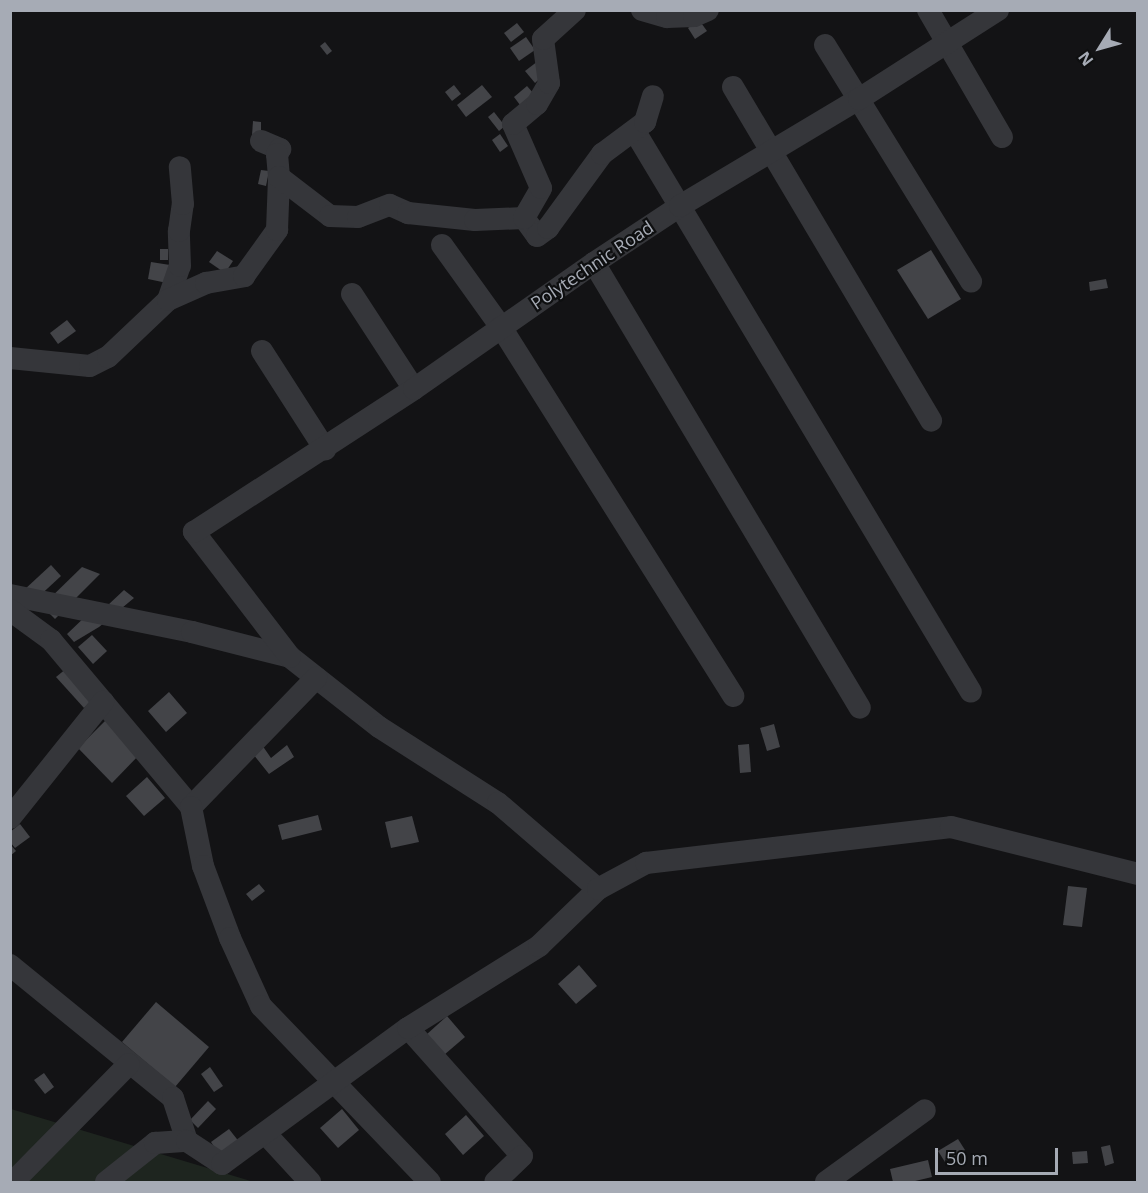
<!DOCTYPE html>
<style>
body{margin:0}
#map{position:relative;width:1148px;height:1193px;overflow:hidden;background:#131315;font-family:"Open Sans",sans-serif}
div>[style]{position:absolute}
.green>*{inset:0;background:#1e251f}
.building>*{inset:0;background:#434448}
.minor>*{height:22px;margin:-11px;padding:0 11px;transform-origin:11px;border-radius:11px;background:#35363a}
span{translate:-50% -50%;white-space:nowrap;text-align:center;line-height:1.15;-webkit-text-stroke:4.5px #0e0f10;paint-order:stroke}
.street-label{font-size:18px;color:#a6abb5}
.frame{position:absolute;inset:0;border:12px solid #a6abb5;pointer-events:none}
.north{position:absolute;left:1070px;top:18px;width:60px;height:60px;-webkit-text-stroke:4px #0e0f10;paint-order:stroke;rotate:233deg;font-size:16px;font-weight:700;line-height:24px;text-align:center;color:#a6abb5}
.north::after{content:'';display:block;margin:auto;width:21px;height:27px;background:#a6abb5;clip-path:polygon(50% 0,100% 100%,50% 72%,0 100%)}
.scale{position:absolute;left:935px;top:1148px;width:123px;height:27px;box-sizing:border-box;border:3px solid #a6abb5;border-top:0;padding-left:8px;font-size:18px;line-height:21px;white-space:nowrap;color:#a6abb5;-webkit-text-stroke:4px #0e0f10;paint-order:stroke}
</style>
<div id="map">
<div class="green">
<div style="clip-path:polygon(11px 1109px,254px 1182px,11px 1182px)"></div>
</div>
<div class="building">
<div style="clip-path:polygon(699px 20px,707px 31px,695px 39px,688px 28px)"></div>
<div style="clip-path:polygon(517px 23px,524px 32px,511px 42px,504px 33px)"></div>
<div style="clip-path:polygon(526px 37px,535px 50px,519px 61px,510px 48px)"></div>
<div style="clip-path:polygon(325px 42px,332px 51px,327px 55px,320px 46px)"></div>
<div style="clip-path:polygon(538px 61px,547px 72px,535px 83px,525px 71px)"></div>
<div style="clip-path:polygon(454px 85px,461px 94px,452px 101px,445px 92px)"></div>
<div style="clip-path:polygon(482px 85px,492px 97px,466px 117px,457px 105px)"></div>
<div style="clip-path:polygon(527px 86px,534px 94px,520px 105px,514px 97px)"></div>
<div style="clip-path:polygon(494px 112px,505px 126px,499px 131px,488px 117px)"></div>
<div style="clip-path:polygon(253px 121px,261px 122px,261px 135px,252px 135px)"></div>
<div style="clip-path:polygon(500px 134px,508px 146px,500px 152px,492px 140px)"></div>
<div style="clip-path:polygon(261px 170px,269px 171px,266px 186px,258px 184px)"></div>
<div style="clip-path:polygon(160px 249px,168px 249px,168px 260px,160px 260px)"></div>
<div style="clip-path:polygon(931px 250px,961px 299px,928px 319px,897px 270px)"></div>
<div style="clip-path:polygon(217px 251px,233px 261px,225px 273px,209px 262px)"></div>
<div style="clip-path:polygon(151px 262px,170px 265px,167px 283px,148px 279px)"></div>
<div style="clip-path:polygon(1106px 279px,1108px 288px,1090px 291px,1089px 282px)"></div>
<div style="clip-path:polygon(67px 320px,76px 331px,58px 344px,50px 333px)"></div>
<div style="clip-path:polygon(51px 565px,61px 576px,34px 601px,24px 590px)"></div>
<div style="clip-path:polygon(82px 567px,100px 574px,55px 619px,42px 606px)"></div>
<div style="clip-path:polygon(124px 590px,134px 598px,99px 627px,74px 642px,67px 634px,88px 614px,92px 620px)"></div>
<div style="clip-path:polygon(92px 635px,107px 651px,93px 664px,78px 647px)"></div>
<div style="clip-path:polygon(67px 668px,94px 699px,84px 708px,56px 677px)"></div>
<div style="clip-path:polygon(169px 692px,187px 713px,166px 732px,148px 711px)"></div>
<div style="clip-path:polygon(107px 719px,141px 753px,112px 783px,78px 748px)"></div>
<div style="clip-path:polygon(774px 724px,780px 747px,767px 751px,760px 728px)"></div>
<div style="clip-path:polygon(749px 744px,751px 772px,740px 773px,738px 745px)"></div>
<div style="clip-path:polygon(262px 745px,271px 758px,287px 745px,294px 757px,269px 774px,253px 754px)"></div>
<div style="clip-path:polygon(147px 777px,165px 798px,144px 816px,126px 796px)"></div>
<div style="clip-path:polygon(318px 815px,322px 830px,282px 840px,278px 825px)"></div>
<div style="clip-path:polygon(412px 816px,419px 842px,391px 848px,385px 822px)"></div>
<div style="clip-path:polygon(20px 824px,30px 837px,15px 848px,10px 842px,10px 832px)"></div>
<div style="clip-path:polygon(10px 844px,16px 851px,10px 856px)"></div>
<div style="clip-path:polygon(259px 884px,265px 891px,252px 901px,246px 894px)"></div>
<div style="clip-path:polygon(1068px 886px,1087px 888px,1082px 927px,1063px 925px)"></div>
<div style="clip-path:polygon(579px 965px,597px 986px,576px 1004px,558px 984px)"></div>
<div style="clip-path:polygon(156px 1002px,209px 1047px,175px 1087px,122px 1042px)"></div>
<div style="clip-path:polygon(447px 1016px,465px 1037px,444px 1055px,426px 1035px)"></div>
<div style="clip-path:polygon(210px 1067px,223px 1086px,214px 1092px,201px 1074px)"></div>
<div style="clip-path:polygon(44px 1073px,54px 1087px,45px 1094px,34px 1080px)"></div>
<div style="clip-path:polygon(208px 1101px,216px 1109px,198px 1128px,190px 1120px)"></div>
<div style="clip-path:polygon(342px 1109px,359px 1130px,338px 1148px,320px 1128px)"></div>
<div style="clip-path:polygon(466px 1115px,484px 1136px,463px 1155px,445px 1134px)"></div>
<div style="clip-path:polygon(229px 1129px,240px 1143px,221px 1157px,211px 1142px)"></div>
<div style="clip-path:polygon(958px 1139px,965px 1150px,945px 1162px,938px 1151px)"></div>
<div style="clip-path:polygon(1110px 1145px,1114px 1163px,1105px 1166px,1101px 1147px)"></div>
<div style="clip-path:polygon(1087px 1151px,1088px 1163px,1073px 1164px,1072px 1152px)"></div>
<div style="clip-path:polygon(928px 1160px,932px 1177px,911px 1182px,893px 1182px,890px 1169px)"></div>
</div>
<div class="minor">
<div style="left:642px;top:10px;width:26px;rotate:16deg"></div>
<div style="left:667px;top:17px;width:27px;rotate:-2deg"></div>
<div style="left:694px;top:16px;width:15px;rotate:-23deg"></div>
<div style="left:928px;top:10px;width:147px;rotate:59.8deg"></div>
<div style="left:825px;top:45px;width:278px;rotate:58.3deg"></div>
<div style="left:733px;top:87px;width:388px;rotate:59.3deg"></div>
<div style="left:637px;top:135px;width:649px;rotate:59.05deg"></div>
<div style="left:261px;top:141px;width:21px;rotate:23deg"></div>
<div style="left:280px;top:149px;width:6px;rotate:121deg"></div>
<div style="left:277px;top:154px;width:23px;rotate:85deg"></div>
<div style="left:524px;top:218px;width:22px;rotate:54deg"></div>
<div style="left:537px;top:236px;width:14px;rotate:-36deg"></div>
<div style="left:548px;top:228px;width:92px;rotate:-53.9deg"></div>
<div style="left:602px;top:154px;width:54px;rotate:-36.7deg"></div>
<div style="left:645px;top:122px;width:27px;rotate:-73deg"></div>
<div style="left:442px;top:245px;width:101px;rotate:54.3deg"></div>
<div style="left:501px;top:327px;width:436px;rotate:57.8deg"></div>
<div style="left:594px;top:263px;width:518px;rotate:59.13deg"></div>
<div style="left:352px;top:294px;width:113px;rotate:56.9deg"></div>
<div style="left:168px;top:300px;width:36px;rotate:-71deg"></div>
<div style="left:180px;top:266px;width:35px;rotate:-92deg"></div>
<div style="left:179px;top:231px;width:27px;rotate:-82deg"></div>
<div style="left:183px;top:204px;width:37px;rotate:-95deg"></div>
<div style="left:262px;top:351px;width:117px;rotate:57.3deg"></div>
<div style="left:10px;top:358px;width:80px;rotate:5.7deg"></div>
<div style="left:90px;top:366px;width:20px;rotate:-27deg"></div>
<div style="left:108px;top:357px;width:83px;rotate:-43.5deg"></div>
<div style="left:168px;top:300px;width:42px;rotate:-24.1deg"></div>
<div style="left:206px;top:283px;width:39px;rotate:-10deg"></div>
<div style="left:244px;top:276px;width:57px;rotate:-54.3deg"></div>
<div style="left:277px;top:230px;width:53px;rotate:-87.8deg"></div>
<div style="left:279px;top:177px;width:64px;rotate:37.4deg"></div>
<div style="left:330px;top:216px;width:28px;rotate:2deg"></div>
<div style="left:358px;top:217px;width:34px;rotate:-21deg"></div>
<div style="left:390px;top:205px;width:20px;rotate:24deg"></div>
<div style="left:408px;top:213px;width:67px;rotate:6deg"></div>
<div style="left:475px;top:220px;width:49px;rotate:-2.3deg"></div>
<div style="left:524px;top:218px;width:34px;rotate:-60deg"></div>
<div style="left:541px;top:188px;width:70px;rotate:-113.6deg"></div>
<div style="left:513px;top:124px;width:31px;rotate:-40deg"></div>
<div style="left:537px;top:104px;width:24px;rotate:-60deg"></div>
<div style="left:549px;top:83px;width:44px;rotate:-97.8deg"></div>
<div style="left:543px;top:39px;width:43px;rotate:-42.2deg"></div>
<div style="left:10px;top:595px;width:186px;rotate:11.5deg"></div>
<div style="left:192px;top:632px;width:101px;rotate:14.3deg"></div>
<div style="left:290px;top:657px;width:113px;rotate:38.2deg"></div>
<div style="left:379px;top:727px;width:141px;rotate:32.6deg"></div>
<div style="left:498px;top:803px;width:132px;rotate:40.7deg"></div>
<div style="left:10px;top:610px;width:51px;rotate:36.2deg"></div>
<div style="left:51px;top:640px;width:218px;rotate:50deg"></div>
<div style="left:191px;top:807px;width:180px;rotate:-45.9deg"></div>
<div style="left:290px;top:657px;width:158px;rotate:-127.5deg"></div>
<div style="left:194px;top:532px;width:262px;rotate:-33deg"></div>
<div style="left:414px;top:389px;width:220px;rotate:-35deg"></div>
<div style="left:594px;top:263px;width:103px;rotate:-33.5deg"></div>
<div style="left:680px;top:206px;width:209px;rotate:-30.9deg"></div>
<div style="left:859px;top:99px;width:165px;rotate:-32.6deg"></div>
<div style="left:191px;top:807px;width:60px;rotate:78.5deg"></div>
<div style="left:203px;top:866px;width:77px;rotate:69.4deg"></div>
<div style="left:230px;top:938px;width:75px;rotate:65.5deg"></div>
<div style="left:261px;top:1006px;width:244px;rotate:46.2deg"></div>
<div style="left:10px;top:818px;width:149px;rotate:-51.3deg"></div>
<div style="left:10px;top:965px;width:210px;rotate:39.2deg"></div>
<div style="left:173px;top:1098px;width:45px;rotate:72deg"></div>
<div style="left:408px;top:1028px;width:171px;rotate:48.3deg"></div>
<div style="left:522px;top:1156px;width:37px;rotate:136deg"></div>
<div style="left:265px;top:1133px;width:67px;rotate:47.4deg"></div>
<div style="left:13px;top:1182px;width:165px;rotate:-45.5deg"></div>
<div style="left:106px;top:1182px;width:63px;rotate:-38.5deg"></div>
<div style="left:155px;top:1143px;width:32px;rotate:-4deg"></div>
<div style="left:187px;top:1141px;width:42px;rotate:33.3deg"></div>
<div style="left:222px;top:1164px;width:230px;rotate:-36.2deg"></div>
<div style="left:408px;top:1028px;width:155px;rotate:-32deg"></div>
<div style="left:539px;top:946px;width:82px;rotate:-44deg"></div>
<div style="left:598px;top:889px;width:55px;rotate:-28.4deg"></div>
<div style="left:646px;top:863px;width:307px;rotate:-6.7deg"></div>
<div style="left:951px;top:827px;width:193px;rotate:14.1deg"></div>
<div style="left:826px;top:1182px;width:122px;rotate:-36deg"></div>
</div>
<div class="street-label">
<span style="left:592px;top:265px;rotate:-34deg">Polytechnic Road</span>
</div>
<div class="frame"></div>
<div class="north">N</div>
<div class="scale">50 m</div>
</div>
